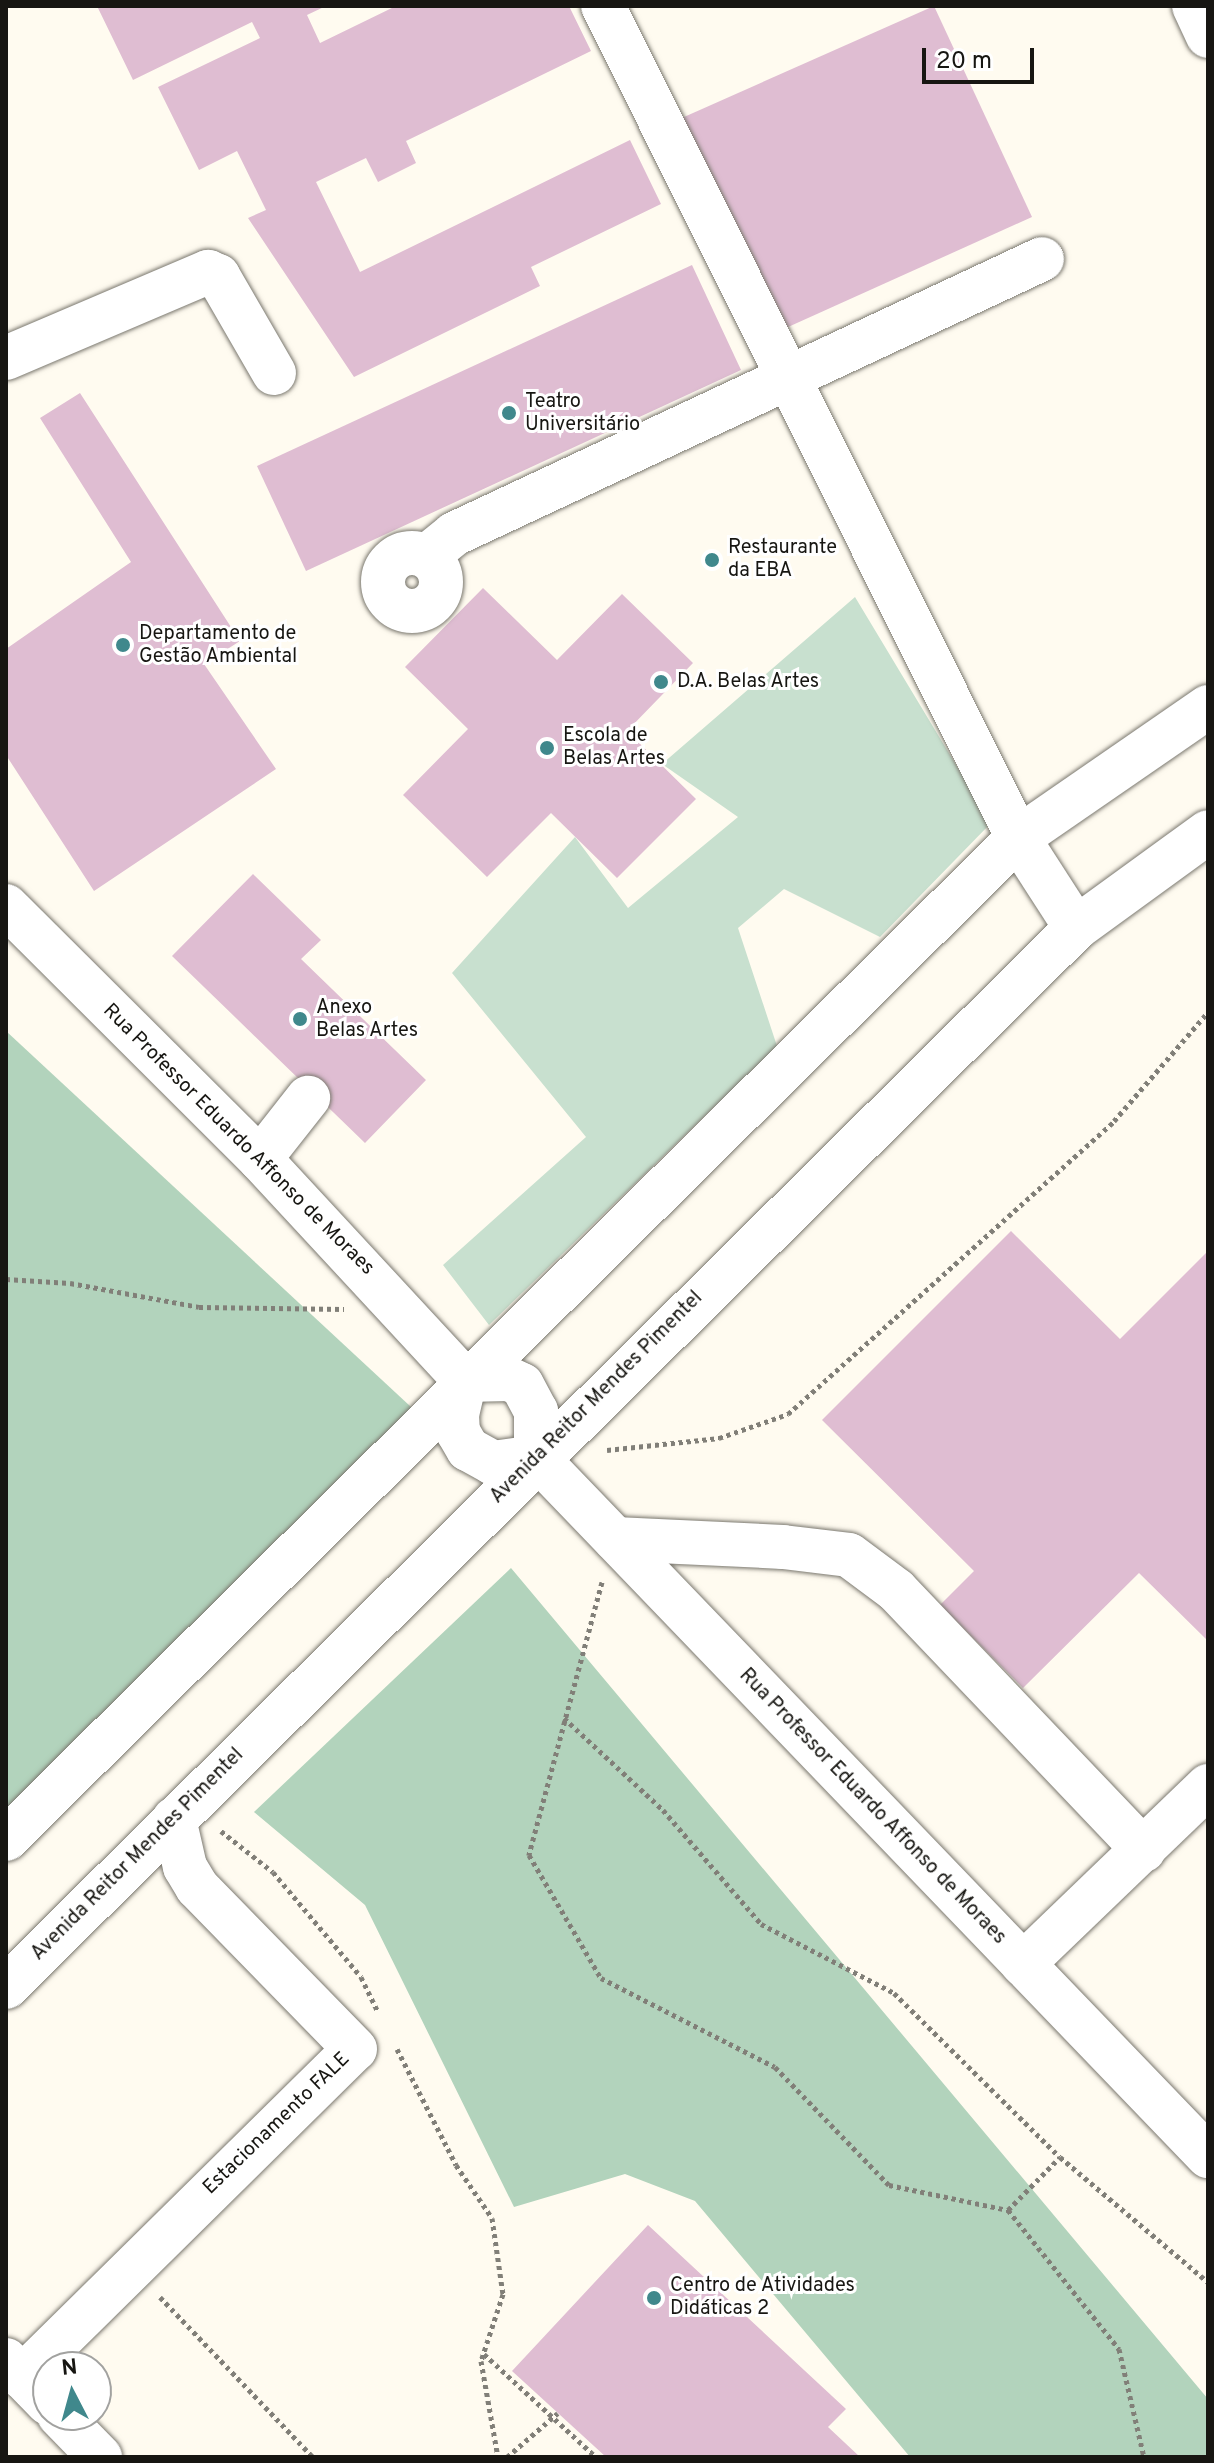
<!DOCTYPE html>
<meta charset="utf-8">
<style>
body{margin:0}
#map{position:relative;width:1214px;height:2463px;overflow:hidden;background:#fffbf0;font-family:Overpass,sans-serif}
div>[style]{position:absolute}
.green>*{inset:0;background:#c8e0cf}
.forest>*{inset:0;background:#b2d3bc}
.building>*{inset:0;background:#dfbdd2}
.path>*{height:5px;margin-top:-2.5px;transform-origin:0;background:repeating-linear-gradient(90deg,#817f78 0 4px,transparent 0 8px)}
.roads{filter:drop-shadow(0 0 2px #7b786f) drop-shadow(0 0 2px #7b786f)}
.minor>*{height:44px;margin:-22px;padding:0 22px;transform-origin:22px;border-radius:22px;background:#fff}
.minor>.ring{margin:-22px;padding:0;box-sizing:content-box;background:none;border:44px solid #fff;border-radius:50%}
.highway>*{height:44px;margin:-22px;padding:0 22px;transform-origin:22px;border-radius:22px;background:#fff}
.dots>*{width:22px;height:22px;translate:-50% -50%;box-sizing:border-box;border:4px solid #fff;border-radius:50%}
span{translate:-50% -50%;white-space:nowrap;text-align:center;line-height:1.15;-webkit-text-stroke:6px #fff;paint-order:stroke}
.poi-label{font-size:20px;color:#171612}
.left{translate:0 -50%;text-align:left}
.street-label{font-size:20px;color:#171612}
.frame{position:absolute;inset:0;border:8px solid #171612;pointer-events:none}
.north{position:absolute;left:32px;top:2351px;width:80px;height:80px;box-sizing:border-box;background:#fff;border:2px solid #a2a2a0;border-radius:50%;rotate:354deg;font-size:22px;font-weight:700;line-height:32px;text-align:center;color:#171612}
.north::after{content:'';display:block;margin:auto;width:28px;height:36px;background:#40888c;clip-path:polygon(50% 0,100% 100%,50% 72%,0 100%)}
.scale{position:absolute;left:922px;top:48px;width:112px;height:36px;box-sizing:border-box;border:4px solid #171612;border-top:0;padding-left:10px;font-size:24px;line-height:28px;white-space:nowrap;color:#171612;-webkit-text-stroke:6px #fff;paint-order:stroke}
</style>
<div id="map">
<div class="green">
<div style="clip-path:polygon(855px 597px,991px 823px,880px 937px,784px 889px,738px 928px,777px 1046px,489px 1325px,443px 1265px,586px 1137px,452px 973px,575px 837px,628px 908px,738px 817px,662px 764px)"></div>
</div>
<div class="forest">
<div style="clip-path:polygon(6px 1031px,424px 1419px,6px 1811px)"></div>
<div style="clip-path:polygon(511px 1568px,1208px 2399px,1208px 2457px,910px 2457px,695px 2201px,625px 2174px,514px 2207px,365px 1905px,254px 1812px)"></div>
</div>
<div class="building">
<div style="clip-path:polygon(97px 6px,326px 6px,307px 15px,320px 43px,396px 6px,569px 6px,591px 51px,406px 141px,416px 163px,378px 182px,366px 158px,316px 182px,360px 272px,630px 140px,661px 204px,531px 267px,540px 286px,354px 377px,248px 218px,266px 210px,237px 151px,199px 170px,158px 87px,260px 38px,252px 22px,133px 80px)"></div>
<div style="clip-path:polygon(934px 6px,1032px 217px,777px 332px,675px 121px)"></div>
<div style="clip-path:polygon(692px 265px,741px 370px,306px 571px,257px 466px)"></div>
<div style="clip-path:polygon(80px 393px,240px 641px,204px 664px,276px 769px,94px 891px,6px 755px,6px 649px,131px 562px,40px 418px)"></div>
<div style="clip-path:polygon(483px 588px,557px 660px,622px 594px,693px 663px,627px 731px,696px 799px,617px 878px,551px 813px,487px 877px,403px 795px,468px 729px,405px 667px)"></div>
<div style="clip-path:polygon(253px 874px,321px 940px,301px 959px,426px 1080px,365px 1143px,172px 956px)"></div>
<div style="clip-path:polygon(1011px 1231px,1120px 1339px,1208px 1251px,1208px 1641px,1139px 1573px,1023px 1688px,940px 1605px,974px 1571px,822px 1420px)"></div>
<div style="clip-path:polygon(648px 2225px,846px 2409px,828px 2427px,860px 2457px,606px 2457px,512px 2371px)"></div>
</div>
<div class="path">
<div style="left:6px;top:1279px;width:64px;rotate:3.6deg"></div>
<div style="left:70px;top:1283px;width:131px;rotate:10.5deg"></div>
<div style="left:199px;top:1307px;width:145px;rotate:0.8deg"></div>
<div style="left:607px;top:1450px;width:113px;rotate:-6.1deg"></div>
<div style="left:719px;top:1438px;width:73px;rotate:-19.2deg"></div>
<div style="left:788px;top:1414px;width:438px;rotate:-41.9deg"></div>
<div style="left:1114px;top:1121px;width:144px;rotate:-49.2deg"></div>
<div style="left:602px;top:1582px;width:283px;rotate:105deg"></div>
<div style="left:529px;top:1855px;width:143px;rotate:59.7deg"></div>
<div style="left:601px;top:1978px;width:195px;rotate:27.1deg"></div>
<div style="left:775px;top:2067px;width:164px;rotate:46deg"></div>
<div style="left:889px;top:2185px;width:122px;rotate:11.9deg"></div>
<div style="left:1008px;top:2210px;width:178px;rotate:51.4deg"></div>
<div style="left:1119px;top:2349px;width:111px;rotate:77deg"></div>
<div style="left:564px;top:1718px;width:135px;rotate:42.9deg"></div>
<div style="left:663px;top:1810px;width:150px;rotate:49.3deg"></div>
<div style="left:761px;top:1924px;width:150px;rotate:27.4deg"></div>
<div style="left:894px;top:1993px;width:233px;rotate:44.7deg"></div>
<div style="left:1060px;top:2157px;width:194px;rotate:40.2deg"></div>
<div style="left:221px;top:1831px;width:66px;rotate:38.3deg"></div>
<div style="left:273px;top:1872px;width:137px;rotate:50deg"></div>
<div style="left:361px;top:1977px;width:39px;rotate:64deg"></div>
<div style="left:397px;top:2049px;width:130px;rotate:63deg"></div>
<div style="left:456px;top:2165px;width:64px;rotate:55.8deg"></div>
<div style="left:492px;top:2218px;width:77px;rotate:81.8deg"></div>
<div style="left:503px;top:2294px;width:71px;rotate:108.2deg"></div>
<div style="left:481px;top:2361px;width:97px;rotate:80deg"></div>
<div style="left:1008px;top:2210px;width:74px;rotate:-45.5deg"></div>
<div style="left:160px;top:2297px;width:221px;rotate:46.3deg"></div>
<div style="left:484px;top:2354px;width:152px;rotate:42.6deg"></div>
<div style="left:507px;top:2457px;width:67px;rotate:-40.8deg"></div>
</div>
<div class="roads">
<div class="minor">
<div style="left:603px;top:6px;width:930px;rotate:63.49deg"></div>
<div style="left:1018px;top:838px;width:107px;rotate:57.2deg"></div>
<div style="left:6px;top:358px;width:220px;rotate:-23.1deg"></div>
<div style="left:208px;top:272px;width:11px;rotate:22deg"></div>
<div style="left:218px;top:276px;width:112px;rotate:60deg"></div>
<div class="ring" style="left:383px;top:553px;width:14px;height:14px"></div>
<div style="left:427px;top:556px;width:35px;rotate:-39deg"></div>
<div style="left:454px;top:534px;width:649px;rotate:-25.06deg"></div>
<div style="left:6px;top:906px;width:359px;rotate:44.9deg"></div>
<div style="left:260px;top:1159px;width:301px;rotate:47.2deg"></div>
<div style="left:260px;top:1159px;width:78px;rotate:-51.8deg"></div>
<div style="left:465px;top:1380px;width:36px;rotate:103deg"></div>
<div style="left:457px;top:1415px;width:17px;rotate:87deg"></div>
<div style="left:458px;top:1432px;width:20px;rotate:60deg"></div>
<div style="left:468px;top:1449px;width:29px;rotate:29deg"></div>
<div style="left:493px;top:1463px;width:43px;rotate:-7.9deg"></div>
<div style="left:465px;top:1380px;width:44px;rotate:-1.3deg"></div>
<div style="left:509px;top:1379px;width:14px;rotate:25deg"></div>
<div style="left:522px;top:1385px;width:30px;rotate:62deg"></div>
<div style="left:536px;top:1411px;width:46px;rotate:90deg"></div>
<div style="left:536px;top:1457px;width:970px;rotate:46.13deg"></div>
<div style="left:615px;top:1539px;width:168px;rotate:2.7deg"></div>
<div style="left:783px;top:1547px;width:66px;rotate:6.9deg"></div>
<div style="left:849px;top:1555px;width:59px;rotate:36.7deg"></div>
<div style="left:896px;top:1590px;width:359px;rotate:46.4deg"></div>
<div style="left:6px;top:1839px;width:1423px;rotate:-44.69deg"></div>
<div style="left:1018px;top:838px;width:231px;rotate:-34.6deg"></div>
<div style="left:1023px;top:1964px;width:257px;rotate:-43.9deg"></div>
<div style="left:6px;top:1987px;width:1505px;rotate:-44.7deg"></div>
<div style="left:1076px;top:928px;width:163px;rotate:-36deg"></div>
<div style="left:6px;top:2360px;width:60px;rotate:45.7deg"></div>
<div style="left:22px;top:2377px;width:467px;rotate:-44.6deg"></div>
<div style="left:355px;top:2049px;width:226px;rotate:-134.3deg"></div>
<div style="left:197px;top:1887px;width:23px;rotate:-121deg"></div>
<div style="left:185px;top:1867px;width:49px;rotate:-102.9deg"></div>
<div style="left:59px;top:2415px;width:59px;rotate:45.7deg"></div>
</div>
<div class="highway">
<div style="left:1194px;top:6px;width:33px;rotate:65deg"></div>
</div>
</div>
<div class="dots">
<div style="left:509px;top:413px;background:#40888c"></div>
<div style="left:712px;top:560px;background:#40888c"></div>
<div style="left:123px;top:645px;background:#40888c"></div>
<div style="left:661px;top:682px;background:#40888c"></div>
<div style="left:547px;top:748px;background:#40888c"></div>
<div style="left:300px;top:1019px;background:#40888c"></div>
<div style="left:654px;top:2298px;background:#40888c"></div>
</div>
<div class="poi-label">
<span class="left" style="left:525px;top:414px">Teatro<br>Universitário</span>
<span class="left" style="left:728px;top:560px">Restaurante<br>da EBA</span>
<span class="left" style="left:139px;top:646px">Departamento de<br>Gestão Ambiental</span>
<span class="left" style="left:677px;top:682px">D.A. Belas Artes</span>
<span class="left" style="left:563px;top:748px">Escola de<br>Belas Artes</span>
<span class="left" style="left:316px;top:1020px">Anexo<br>Belas Artes</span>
<span class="left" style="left:670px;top:2298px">Centro de Atividades<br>Didáticas 2</span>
</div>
<div class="street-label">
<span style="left:238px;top:1140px;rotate:45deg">Rua Professor Eduardo Affonso de Moraes</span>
<span style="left:597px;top:1398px;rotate:-45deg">Avenida Reitor Mendes Pimentel</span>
<span style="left:872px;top:1807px;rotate:46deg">Rua Professor Eduardo Affonso de Moraes</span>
<span style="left:138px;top:1855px;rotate:-45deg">Avenida Reitor Mendes Pimentel</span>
<span style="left:277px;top:2124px;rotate:-44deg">Estacionamento FALE</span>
</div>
<div class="frame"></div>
<div class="north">N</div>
<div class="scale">20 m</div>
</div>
